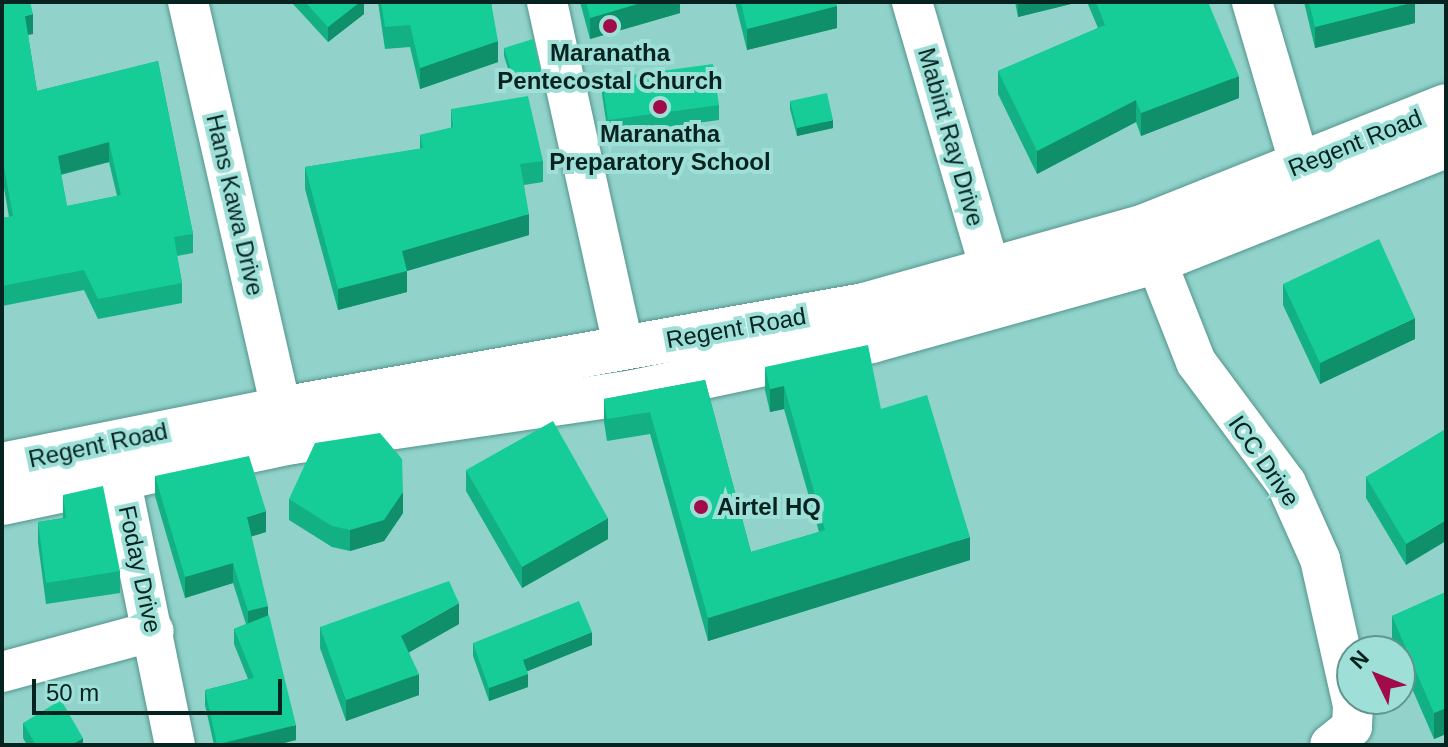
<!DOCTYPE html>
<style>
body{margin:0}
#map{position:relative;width:1448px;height:747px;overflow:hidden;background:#91d3cb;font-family:Helvetica,sans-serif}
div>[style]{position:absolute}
.roads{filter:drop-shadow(0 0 2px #53948c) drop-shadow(0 0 2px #53948c)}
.minor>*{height:40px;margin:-20px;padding:0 20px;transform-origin:20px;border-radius:20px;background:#fff}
.primary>*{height:44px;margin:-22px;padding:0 22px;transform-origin:22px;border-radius:22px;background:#fff}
.wall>*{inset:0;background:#13b083}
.shaded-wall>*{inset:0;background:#0f906a}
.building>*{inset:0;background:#16cd98}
.dots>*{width:22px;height:22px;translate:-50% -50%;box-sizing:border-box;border:4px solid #9ee0d8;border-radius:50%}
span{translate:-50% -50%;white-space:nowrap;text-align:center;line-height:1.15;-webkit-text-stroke:8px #9ee0d8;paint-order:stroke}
.poi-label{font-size:24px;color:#072320;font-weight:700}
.left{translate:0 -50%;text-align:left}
.street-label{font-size:24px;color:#072320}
.frame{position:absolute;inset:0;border:4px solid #072320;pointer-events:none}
.north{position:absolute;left:1336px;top:635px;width:80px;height:80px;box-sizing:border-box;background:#9ee0d8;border:2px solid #62948e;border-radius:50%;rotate:313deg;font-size:22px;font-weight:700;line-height:32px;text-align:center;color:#072320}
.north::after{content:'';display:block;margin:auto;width:28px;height:36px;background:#a20b49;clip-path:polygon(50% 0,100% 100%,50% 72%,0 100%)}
.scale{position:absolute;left:32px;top:679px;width:250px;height:36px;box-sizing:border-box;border:4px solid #072320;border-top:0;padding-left:10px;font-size:24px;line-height:28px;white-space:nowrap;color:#072320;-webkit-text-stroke:6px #9ee0d8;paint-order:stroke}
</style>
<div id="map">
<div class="roads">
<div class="minor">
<div style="left:188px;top:2px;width:417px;rotate:77.1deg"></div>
<div style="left:547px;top:2px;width:355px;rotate:77.5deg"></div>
<div style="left:912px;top:2px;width:282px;rotate:73.7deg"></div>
<div style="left:1252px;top:2px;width:170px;rotate:73.6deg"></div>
<div style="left:1144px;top:230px;width:142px;rotate:68.5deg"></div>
<div style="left:1196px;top:362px;width:151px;rotate:53.4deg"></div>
<div style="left:1286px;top:483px;width:83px;rotate:65.9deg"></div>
<div style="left:1320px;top:559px;width:151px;rotate:77.3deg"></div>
<div style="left:1353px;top:706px;width:21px;rotate:93deg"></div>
<div style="left:1352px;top:727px;width:28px;rotate:141deg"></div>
<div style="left:114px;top:448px;width:303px;rotate:78.4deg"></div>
<div style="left:2px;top:672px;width:157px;rotate:-15.1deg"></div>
</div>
<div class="primary">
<div style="left:2px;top:465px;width:285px;rotate:-11.3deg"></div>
<div style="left:281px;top:409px;width:592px;rotate:-10.11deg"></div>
<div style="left:864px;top:305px;width:289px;rotate:-15.7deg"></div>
<div style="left:1142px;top:227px;width:327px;rotate:-21.7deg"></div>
<div style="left:2px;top:503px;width:296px;rotate:-11.9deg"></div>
<div style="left:292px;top:442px;width:346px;rotate:-8.3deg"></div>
<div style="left:634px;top:392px;width:243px;rotate:-12.1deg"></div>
<div style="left:872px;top:341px;width:293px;rotate:-15.6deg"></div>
<div style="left:1154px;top:262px;width:314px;rotate:-21.7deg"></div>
</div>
</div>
<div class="wall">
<div style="clip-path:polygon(evenodd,2px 2px,33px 34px,28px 35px,37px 91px,158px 61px,193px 234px,193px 253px,177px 256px,182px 283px,182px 303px,98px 319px,84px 290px,2px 306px,2px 218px,9px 217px,2px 177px,2px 2px,109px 162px,117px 196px,67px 206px,61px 175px,109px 162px)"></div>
<div style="clip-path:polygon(293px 2px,364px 2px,364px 14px,328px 42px,293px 4px)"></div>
<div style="clip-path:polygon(378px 2px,491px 2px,498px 62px,420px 89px,410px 47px,385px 49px)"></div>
<div style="clip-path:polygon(580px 2px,680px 2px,680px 13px,590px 39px)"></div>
<div style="clip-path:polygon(735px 2px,836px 2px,837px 28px,747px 50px)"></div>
<div style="clip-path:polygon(1015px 2px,1079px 2px,1018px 17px)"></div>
<div style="clip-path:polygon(1087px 2px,1208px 2px,1239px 98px,1141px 136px,1136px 122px,1037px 174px,998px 94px,998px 71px,1098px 28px)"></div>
<div style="clip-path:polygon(1304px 2px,1415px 2px,1415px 23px,1315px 48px)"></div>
<div style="clip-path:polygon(504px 48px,541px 80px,514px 88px,504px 56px)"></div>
<div style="clip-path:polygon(602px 79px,719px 105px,719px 120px,608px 135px,602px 94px)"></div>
<div style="clip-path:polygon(790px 101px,833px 128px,797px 136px,790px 109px)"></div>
<div style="clip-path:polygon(451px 109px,543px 161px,543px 182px,524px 185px,529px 235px,407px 271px,407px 292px,338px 310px,305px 189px,305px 167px,420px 149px,420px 135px,451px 128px)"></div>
<div style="clip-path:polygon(1283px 284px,1415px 339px,1320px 384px,1283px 305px)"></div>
<div style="clip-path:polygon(765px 367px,881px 409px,970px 560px,708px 641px,650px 434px,607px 441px,604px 422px,604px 399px,705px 380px,751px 552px,819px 532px,784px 409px,770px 412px,765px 390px)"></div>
<div style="clip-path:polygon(1446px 429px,1406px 565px,1366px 498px,1366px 477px)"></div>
<div style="clip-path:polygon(466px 470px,608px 539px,522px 588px,466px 491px)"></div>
<div style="clip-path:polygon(155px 476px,266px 532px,251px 536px,296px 740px,276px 745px,214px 745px,205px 705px,205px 690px,248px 679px,234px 644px,234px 629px,246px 624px,233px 583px,185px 598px,155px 496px)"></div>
<div style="clip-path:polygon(63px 495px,120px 571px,120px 593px,46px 604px,38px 543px,38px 522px,63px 518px)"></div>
<div style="clip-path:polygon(289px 499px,403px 513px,384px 541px,350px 551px,332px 547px,289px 520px)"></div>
<div style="clip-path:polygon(1446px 592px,1446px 734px,1434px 739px,1400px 661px,1400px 651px,1395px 651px,1392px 642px,1392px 616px)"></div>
<div style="clip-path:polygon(459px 624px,409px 652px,419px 695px,346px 721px,320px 648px,320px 627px)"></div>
<div style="clip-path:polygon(473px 643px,592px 645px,527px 671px,528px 687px,489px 701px,473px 656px)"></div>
<div style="clip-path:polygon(23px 723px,83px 745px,27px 745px,23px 738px)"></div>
</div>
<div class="shaded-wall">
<div style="clip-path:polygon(360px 2px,364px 2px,364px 14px,328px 42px,328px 27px)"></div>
<div style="clip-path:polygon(644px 2px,680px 2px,680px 13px,590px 39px,590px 18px)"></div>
<div style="clip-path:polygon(1018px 2px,1079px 2px,1018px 17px)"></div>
<div style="clip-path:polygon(1415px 2px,1415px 23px,1315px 48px,1315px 27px)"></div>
<div style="clip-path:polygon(837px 6px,837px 28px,747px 50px,747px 29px)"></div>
<div style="clip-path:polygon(33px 14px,33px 34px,25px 35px,25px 16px)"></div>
<div style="clip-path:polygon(498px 41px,498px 62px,420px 89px,420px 68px)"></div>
<div style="clip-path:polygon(541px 72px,541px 80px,514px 88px,514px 80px)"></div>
<div style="clip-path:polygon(1239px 76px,1239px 98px,1141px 136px,1141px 113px)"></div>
<div style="clip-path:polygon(1136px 100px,1136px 122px,1037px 174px,1037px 151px)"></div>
<div style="clip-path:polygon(833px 120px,833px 128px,797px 136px,797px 128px)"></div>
<div style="clip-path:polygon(109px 142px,109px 162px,58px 175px,58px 156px)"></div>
<div style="clip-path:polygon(529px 214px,529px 235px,407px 271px,407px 292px,338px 310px,338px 289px,402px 251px)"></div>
<div style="clip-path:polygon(1415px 318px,1415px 339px,1320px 384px,1320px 363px)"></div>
<div style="clip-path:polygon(784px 386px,784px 409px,770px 412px,770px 389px)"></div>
<div style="clip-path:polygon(403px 492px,403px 513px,384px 541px,350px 551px,350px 530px)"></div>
<div style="clip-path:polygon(266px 511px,266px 532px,247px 538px,247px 517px)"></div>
<div style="clip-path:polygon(608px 518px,608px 539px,522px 588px,522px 567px)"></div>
<div style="clip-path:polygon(1446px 520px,1446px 541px,1406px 565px,1406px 544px)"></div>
<div style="clip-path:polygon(970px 537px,970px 560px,708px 641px,708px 618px)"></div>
<div style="clip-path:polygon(233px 563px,233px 583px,185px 598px,185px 577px)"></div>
<div style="clip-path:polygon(459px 603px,459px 624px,401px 657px,401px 636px)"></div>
<div style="clip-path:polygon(268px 606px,268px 626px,248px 632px,248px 611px)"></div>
<div style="clip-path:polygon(592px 632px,592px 645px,523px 673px,523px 660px)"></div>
<div style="clip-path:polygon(419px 674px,419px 695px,346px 721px,346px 700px)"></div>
<div style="clip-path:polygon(528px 674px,528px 687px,489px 701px,489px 688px)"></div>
<div style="clip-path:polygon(1446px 708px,1446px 734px,1434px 739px,1434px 713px)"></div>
<div style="clip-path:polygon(296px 725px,296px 740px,276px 745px,217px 745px)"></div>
<div style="clip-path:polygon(83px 738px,83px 745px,71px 745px)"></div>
</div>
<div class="building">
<div style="clip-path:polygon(evenodd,2px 2px,30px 2px,33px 14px,25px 16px,37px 91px,158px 61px,193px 234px,174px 237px,182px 283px,98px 299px,84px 270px,2px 286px,2px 218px,13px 216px,2px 157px,2px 2px,109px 142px,121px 195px,67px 206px,58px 156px,109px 142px)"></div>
<div style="clip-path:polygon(305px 2px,360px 2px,328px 27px)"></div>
<div style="clip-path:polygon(381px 2px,491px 2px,498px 41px,420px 68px,410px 25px,385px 27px)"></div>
<div style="clip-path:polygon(586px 2px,644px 2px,590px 18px)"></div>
<div style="clip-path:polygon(741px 2px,836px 2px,837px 6px,747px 29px)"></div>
<div style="clip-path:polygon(1096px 2px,1208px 2px,1239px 76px,1141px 113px,1136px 100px,1037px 151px,998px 71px,1105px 25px)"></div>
<div style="clip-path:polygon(1309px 2px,1415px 2px,1315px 27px)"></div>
<div style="clip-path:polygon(533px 39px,541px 72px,514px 80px,504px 48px)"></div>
<div style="clip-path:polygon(713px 64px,719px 105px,608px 120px,602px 79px)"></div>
<div style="clip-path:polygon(827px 93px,833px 120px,797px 128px,790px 101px)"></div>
<div style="clip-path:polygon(528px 96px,543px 161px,520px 164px,529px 214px,402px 251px,407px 271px,338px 289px,305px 167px,423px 148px,420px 135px,453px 127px,451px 109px)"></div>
<div style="clip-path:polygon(1379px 239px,1415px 318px,1320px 363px,1283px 284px)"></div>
<div style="clip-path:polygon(868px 345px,881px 409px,927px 395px,970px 537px,708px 618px,650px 412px,607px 419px,604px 399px,705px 380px,751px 552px,825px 530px,784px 386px,770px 389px,765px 367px)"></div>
<div style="clip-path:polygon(553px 421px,608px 518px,522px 567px,466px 470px)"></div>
<div style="clip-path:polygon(1446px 429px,1446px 520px,1406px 544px,1366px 477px)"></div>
<div style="clip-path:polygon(380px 433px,402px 459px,403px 492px,384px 520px,350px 530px,332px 526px,289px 499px,315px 443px)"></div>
<div style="clip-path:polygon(249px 456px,266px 511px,247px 517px,268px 606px,248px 611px,233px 563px,185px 577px,155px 476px)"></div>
<div style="clip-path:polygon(103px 486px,120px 571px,46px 583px,38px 522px,66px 518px,63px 495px)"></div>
<div style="clip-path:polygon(449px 581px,459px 603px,401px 636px,419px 674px,346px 700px,320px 627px)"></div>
<div style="clip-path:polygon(1446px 592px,1446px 708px,1434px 713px,1392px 616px)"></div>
<div style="clip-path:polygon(579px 601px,592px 632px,523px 660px,528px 674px,489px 688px,473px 643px)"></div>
<div style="clip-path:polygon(269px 615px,296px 725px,217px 744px,205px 690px,254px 678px,234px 629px)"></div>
<div style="clip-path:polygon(61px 700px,83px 738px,71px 745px,36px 745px,23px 723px)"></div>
</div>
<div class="dots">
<div style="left:610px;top:26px;background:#a20b49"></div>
<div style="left:660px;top:107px;background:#a20b49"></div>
<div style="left:701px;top:507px;background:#a20b49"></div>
</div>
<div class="poi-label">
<span style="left:610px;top:67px">Maranatha<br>Pentecostal Church</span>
<span style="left:660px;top:148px">Maranatha<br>Preparatory School</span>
<span class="left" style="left:717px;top:507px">Airtel HQ</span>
</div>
<div class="street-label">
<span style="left:951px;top:137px;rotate:74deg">Mabint Ray Drive</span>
<span style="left:1355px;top:143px;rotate:-22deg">Regent Road</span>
<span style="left:235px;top:205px;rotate:77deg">Hans Kawa Drive</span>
<span style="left:736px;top:328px;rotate:-10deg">Regent Road</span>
<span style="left:98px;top:445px;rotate:-12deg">Regent Road</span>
<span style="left:1264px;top:461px;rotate:55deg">ICC Drive</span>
<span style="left:140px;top:569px;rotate:78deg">Foday Drive</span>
</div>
<div class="frame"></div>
<div class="north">N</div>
<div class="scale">50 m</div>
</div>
